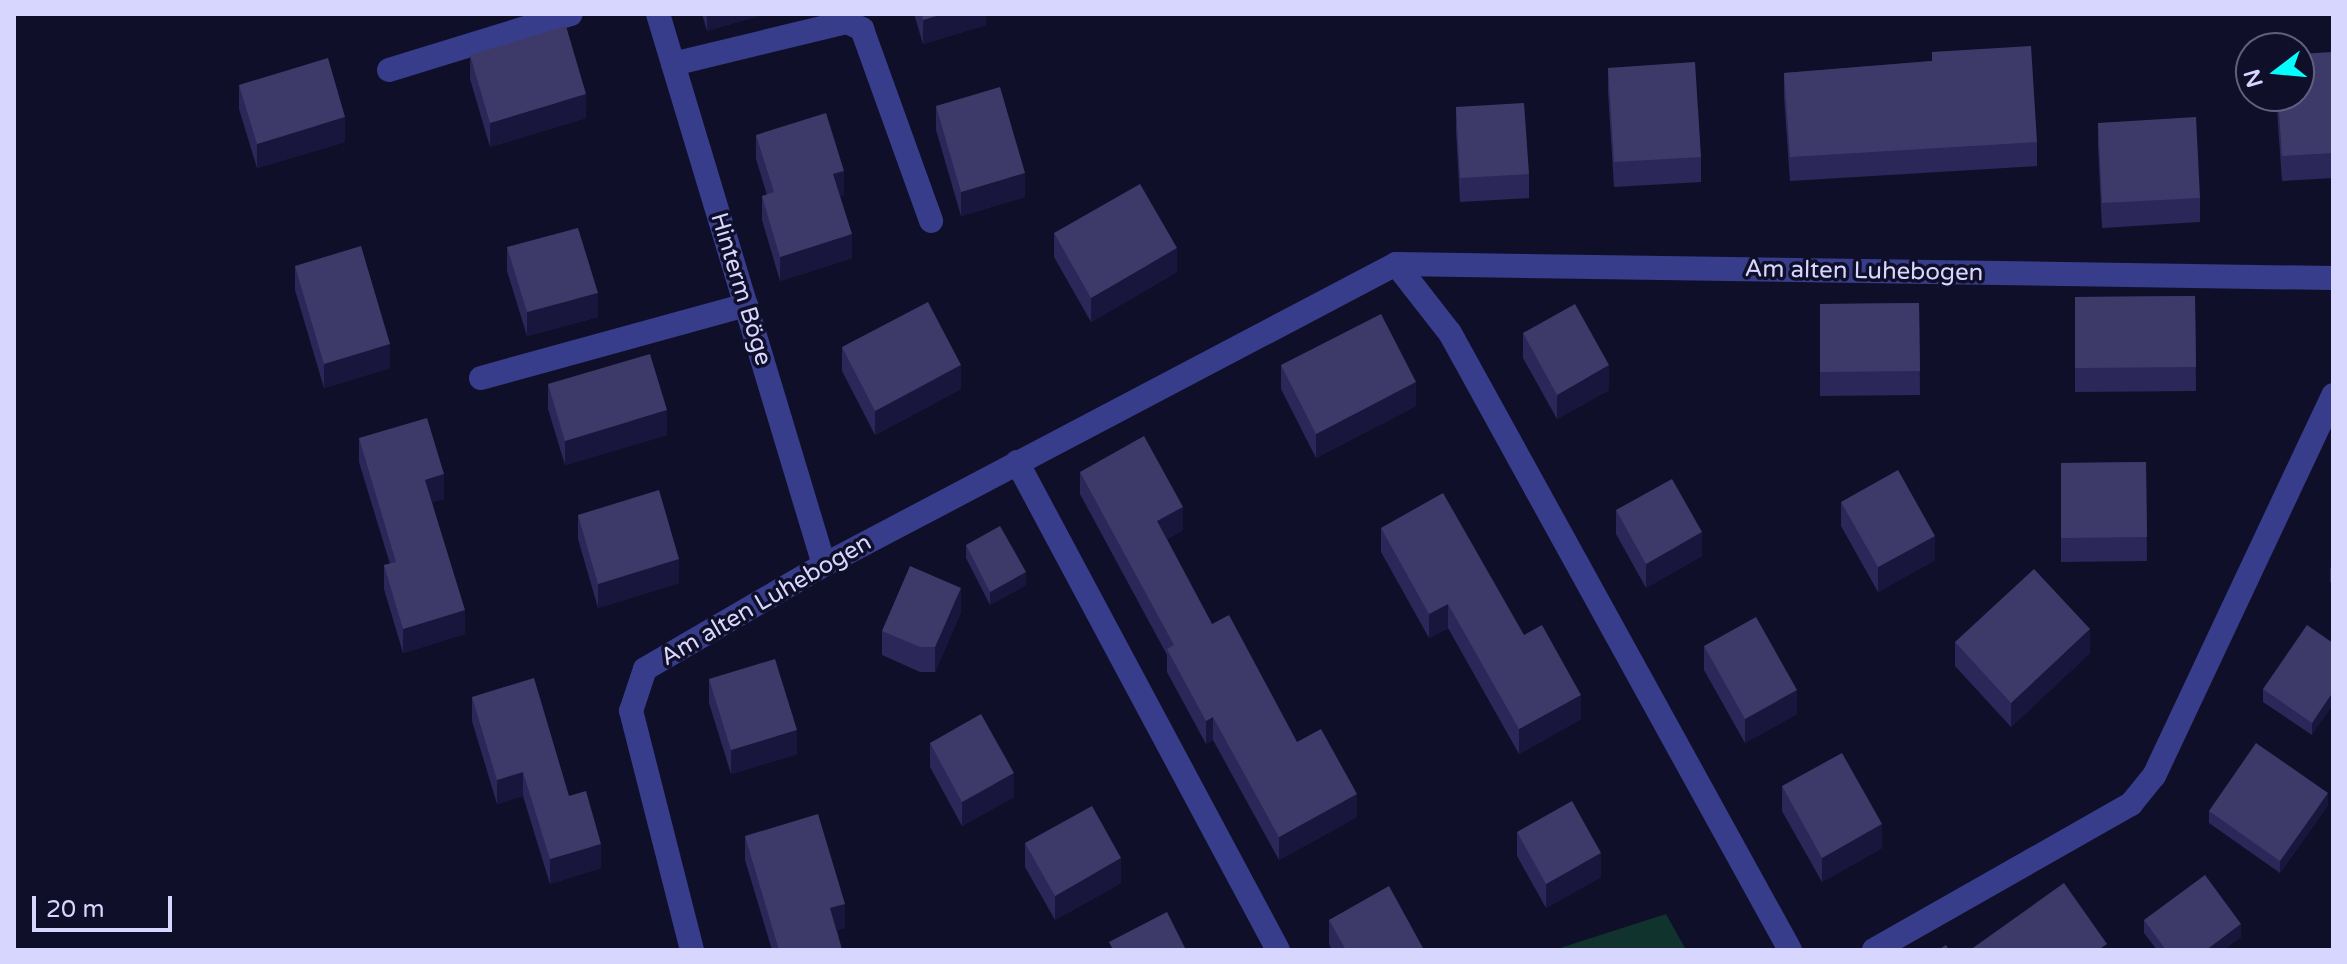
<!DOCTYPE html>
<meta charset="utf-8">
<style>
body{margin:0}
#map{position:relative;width:2347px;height:964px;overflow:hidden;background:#100f29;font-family:"Varela Round",sans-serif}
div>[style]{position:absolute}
.green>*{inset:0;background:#11332e}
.lane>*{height:24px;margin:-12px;padding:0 12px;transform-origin:12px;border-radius:12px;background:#373d8a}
.street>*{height:24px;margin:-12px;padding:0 12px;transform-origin:12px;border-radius:12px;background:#373d8a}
.wall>*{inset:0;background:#2b2758}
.shaded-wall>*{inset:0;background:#18163d}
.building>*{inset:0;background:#3d3a6a}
span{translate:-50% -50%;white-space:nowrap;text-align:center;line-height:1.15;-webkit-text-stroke:7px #100f29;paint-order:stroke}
.street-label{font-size:24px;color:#d7d6ff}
.frame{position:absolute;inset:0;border:16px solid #d7d6ff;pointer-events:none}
.north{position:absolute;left:2235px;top:32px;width:80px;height:80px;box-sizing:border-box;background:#100f29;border:2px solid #605f7f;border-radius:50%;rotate:254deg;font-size:22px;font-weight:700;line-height:32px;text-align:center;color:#d7d6ff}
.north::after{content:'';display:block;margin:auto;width:28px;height:36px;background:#02fffd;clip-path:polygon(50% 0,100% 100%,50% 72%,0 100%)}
.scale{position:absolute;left:32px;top:896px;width:140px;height:36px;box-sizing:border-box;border:4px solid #d7d6ff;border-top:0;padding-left:10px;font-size:24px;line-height:28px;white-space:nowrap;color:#d7d6ff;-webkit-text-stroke:6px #100f29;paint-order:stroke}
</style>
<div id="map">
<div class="green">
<div style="clip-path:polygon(1666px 914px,1686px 950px,1554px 950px)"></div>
</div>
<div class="lane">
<div style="left:673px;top:64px;width:179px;rotate:-13.6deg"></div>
<div style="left:847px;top:22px;width:17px;rotate:25deg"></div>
<div style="left:862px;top:29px;width:204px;rotate:70.2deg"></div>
<div style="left:389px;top:70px;width:190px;rotate:-17.1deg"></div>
<div style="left:481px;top:378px;width:275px;rotate:-15.4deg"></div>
</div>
<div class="street">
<div style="left:658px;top:14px;width:575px;rotate:73.23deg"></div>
<div style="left:1396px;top:264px;width:88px;rotate:52deg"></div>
<div style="left:1450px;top:333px;width:704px;rotate:61.14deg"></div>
<div style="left:1017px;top:462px;width:553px;rotate:61.86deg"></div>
<div style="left:692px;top:950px;width:247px;rotate:-104.3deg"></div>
<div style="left:631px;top:711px;width:44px;rotate:-71.6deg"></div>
<div style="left:645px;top:669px;width:207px;rotate:-30.2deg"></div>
<div style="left:824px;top:565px;width:646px;rotate:-27.75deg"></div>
<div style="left:1396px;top:264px;width:937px;rotate:0.86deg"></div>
<div style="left:1874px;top:950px;width:296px;rotate:-29.6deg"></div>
<div style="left:2131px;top:804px;width:36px;rotate:-51deg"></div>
<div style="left:2154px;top:776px;width:421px;rotate:-64.8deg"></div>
</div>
<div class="wall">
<div style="clip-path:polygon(702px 14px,765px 14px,707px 31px)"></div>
<div style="clip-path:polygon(914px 14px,986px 14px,986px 25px,923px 44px)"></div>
<div style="clip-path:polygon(2333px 52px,2333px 178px,2282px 181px,2276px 96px,2299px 96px)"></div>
<div style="clip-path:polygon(470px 55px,586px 118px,490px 147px,470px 79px)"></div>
<div style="clip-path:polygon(1932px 61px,2037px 142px,2037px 166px,1790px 181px,1784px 97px,1784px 73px)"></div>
<div style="clip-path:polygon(1608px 68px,1701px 157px,1701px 182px,1614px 187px,1608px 92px)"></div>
<div style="clip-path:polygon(239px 85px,345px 142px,257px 168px,239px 109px)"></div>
<div style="clip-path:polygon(936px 106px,1025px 197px,961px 216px,936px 130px)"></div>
<div style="clip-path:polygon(1456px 107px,1529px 174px,1529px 198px,1460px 202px,1456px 131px)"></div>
<div style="clip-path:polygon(2098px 123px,2200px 198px,2200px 222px,2102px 228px,2098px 147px)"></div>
<div style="clip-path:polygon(756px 135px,844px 195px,840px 196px,852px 258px,780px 281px,762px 220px,762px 196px,767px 195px,756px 159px)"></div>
<div style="clip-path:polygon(1054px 233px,1177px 272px,1091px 322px,1054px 257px)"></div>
<div style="clip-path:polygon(507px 247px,598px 317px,527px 336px,507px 271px)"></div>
<div style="clip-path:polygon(295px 266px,390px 368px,324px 388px,295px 290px)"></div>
<div style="clip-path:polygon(2195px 296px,2196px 391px,2075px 392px,2075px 297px)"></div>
<div style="clip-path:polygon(1919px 303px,1920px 395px,1820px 396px,1820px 304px)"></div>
<div style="clip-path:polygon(1523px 333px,1609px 390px,1557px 419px,1523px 358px)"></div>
<div style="clip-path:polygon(842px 347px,961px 389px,875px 435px,842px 371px)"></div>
<div style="clip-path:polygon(1281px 365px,1416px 406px,1316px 458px,1281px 389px)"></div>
<div style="clip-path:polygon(548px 384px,667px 435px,565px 465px,548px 409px)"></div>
<div style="clip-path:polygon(359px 438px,444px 499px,432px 502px,465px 634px,403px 653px,384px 589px,384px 565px,390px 564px,359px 462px)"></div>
<div style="clip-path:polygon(2146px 462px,2147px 561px,2061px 562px,2061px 463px)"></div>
<div style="clip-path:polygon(1080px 472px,1183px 530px,1167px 539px,1212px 624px,1297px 742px,1357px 817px,1279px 860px,1213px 740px,1206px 744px,1167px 672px,1167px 655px,1080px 494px)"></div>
<div style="clip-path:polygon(1841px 502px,1935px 560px,1878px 592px,1841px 526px)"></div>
<div style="clip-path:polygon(1616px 510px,1702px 556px,1646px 588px,1616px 534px)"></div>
<div style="clip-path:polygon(578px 515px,679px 583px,598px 608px,578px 539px)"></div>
<div style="clip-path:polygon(1381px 528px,1524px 635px,1581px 719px,1519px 754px,1448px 628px,1429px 638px,1381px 552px)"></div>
<div style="clip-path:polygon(966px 545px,1026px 585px,990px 605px,966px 558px)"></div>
<div style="clip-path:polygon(2333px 563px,2333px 584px,2330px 582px,2330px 569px)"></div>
<div style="clip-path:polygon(961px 612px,935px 672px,920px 672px,882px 655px,882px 631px)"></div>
<div style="clip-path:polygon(1955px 642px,2090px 653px,2011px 727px,1955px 666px)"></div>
<div style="clip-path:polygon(2333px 643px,2312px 735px,2263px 702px,2263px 689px)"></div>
<div style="clip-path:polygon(1704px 646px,1797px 714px,1745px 743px,1704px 670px)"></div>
<div style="clip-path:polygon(709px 679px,797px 754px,731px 774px,709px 703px)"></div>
<div style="clip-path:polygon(472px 697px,569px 796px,601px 868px,550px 884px,523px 796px,497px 804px,472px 721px)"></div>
<div style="clip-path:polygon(930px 743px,1014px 797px,962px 826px,930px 767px)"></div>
<div style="clip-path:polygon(1782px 786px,1882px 848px,1822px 882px,1782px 811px)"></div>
<div style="clip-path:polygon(2328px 805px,2280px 873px,2209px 823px,2209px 811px)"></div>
<div style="clip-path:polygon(1517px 832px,1601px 877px,1546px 908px,1517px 856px)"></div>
<div style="clip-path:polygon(745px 836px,845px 928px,837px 930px,842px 950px,772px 950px,745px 860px)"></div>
<div style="clip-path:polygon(1025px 843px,1121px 883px,1055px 920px,1025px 867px)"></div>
<div style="clip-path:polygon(1329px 920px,1424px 950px,1332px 950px,1329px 944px)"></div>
<div style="clip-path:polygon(2144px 920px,2241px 937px,2223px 950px,2157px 950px,2144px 933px)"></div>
</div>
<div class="shaded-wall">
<div style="clip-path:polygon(707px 14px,765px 14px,707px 31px)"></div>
<div style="clip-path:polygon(943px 14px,986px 14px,986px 25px,923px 44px,923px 20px)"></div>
<div style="clip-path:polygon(586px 94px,586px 118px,490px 147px,490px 123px)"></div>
<div style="clip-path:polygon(345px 117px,345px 142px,257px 168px,257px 144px)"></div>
<div style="clip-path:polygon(844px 171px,844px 195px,833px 198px,833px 174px)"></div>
<div style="clip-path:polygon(1025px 173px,1025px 197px,961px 216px,961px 192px)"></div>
<div style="clip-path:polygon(852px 234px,852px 258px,780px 281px,780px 257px)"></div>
<div style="clip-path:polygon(1177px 248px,1177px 272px,1091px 322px,1091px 298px)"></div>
<div style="clip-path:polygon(598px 293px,598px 317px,527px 336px,527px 312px)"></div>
<div style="clip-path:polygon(390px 344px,390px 368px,324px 388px,324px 364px)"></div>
<div style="clip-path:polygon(961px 365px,961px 389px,875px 435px,875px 411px)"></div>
<div style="clip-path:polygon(1609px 365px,1609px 390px,1557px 419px,1557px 395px)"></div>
<div style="clip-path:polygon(1416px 382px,1416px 406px,1316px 458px,1316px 434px)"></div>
<div style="clip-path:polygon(667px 410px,667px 435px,565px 465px,565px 441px)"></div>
<div style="clip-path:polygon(444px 474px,444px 499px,425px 504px,425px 480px)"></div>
<div style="clip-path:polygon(1183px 507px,1183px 530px,1157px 544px,1157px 521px)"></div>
<div style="clip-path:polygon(1702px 532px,1702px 556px,1646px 588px,1646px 564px)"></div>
<div style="clip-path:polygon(1935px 536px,1935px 560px,1878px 592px,1878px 567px)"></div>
<div style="clip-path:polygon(679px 559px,679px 583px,598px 608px,598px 584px)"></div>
<div style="clip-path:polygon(1026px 572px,1026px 585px,990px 605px,990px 592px)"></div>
<div style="clip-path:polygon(961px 588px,961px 612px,935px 672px,935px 647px)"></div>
<div style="clip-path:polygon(1448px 604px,1448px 628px,1429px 638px,1429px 614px)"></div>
<div style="clip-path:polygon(465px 610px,465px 634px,403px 653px,403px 629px)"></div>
<div style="clip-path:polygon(2090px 629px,2090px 653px,2011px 727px,2011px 703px)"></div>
<div style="clip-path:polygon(1797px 690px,1797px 714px,1745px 743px,1745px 719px)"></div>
<div style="clip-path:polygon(2333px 692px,2333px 705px,2312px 735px,2312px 723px)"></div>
<div style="clip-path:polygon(1581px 695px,1581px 719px,1519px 754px,1519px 729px)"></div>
<div style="clip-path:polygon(1213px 717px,1213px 740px,1206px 744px,1206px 721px)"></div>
<div style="clip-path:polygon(797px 730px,797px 754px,731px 774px,731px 750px)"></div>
<div style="clip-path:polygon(523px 772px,523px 796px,497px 804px,497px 780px)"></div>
<div style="clip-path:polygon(1014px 773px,1014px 797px,962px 826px,962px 802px)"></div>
<div style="clip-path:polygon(2328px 793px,2328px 805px,2280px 873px,2280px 861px)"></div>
<div style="clip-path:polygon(1357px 794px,1357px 817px,1279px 860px,1279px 837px)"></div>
<div style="clip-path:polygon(1882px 824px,1882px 848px,1822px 882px,1822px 858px)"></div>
<div style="clip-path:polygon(601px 844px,601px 868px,550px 884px,550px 859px)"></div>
<div style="clip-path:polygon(1601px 853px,1601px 877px,1546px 908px,1546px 884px)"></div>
<div style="clip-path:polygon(1121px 858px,1121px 883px,1055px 920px,1055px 896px)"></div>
<div style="clip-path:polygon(845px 904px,845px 928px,830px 932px,830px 908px)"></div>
<div style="clip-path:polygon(2241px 924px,2241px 937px,2223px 950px,2206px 950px)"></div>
</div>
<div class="building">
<div style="clip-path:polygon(922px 14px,943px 14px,923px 20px)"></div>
<div style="clip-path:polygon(566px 26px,586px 94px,490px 123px,470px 55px)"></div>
<div style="clip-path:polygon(2031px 46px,2037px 142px,1790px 157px,1784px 73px,1932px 61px,1932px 52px)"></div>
<div style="clip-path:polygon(2333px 52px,2333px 153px,2282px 156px,2278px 96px,2299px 96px,2299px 54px)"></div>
<div style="clip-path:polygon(328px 58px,345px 117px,257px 144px,239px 85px)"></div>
<div style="clip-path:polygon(1695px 62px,1701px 157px,1614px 162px,1608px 68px)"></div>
<div style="clip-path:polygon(1000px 87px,1025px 173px,961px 192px,936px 106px)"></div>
<div style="clip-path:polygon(1524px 103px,1529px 174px,1460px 178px,1456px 107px)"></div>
<div style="clip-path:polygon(826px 113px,844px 171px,833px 174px,852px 234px,780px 257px,762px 196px,774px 192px,756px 135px)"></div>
<div style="clip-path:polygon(2196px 117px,2200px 198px,2102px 203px,2098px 123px)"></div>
<div style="clip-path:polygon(1140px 184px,1177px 248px,1091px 298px,1054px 233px)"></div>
<div style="clip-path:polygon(578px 228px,598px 293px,527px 312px,507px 247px)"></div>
<div style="clip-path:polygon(361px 246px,390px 344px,324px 364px,295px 266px)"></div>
<div style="clip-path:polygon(2195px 296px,2196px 367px,2075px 368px,2075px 297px)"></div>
<div style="clip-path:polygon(928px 302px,961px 365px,875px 411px,842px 347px)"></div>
<div style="clip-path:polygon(1919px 303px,1920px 371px,1820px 372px,1820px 304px)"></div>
<div style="clip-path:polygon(1575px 304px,1609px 365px,1557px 395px,1523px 333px)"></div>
<div style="clip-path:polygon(1381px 314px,1416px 382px,1316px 434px,1281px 365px)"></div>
<div style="clip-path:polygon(650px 354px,667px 410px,565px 441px,548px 384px)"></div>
<div style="clip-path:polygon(427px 418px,444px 474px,425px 480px,465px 610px,403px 629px,384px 565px,396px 562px,359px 438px)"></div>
<div style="clip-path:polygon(1144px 436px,1183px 507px,1157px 521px,1212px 624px,1229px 615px,1297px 742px,1321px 729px,1357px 794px,1279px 837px,1213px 717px,1206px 721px,1167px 649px,1174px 645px,1080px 472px)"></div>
<div style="clip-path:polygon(2146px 462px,2147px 537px,2061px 538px,2061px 463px)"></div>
<div style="clip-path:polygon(1898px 470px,1935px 536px,1878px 567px,1841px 502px)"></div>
<div style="clip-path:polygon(1672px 479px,1702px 532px,1646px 564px,1616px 510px)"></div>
<div style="clip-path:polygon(659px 490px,679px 559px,598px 584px,578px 515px)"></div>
<div style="clip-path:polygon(1443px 493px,1524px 635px,1542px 625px,1581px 695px,1519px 729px,1448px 604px,1429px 614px,1381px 528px)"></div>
<div style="clip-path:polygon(1000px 526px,1026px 572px,990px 592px,966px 545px)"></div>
<div style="clip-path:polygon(910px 566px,961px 588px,935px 647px,920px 647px,882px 631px)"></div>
<div style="clip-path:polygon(2034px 569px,2090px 629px,2011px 703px,1955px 642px)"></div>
<div style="clip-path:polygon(1756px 617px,1797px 690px,1745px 719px,1704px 646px)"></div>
<div style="clip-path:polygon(2307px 625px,2333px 643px,2333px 692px,2312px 723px,2263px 689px)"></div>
<div style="clip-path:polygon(775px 659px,797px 730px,731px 750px,709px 679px)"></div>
<div style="clip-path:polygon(534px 678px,569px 796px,586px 791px,601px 844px,550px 859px,523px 772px,497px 780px,472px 697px)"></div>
<div style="clip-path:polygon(981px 714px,1014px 773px,962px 802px,930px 743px)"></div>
<div style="clip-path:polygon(2256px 743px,2328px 793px,2280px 861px,2209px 811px)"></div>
<div style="clip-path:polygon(1842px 753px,1882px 824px,1822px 858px,1782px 786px)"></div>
<div style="clip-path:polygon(1572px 801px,1601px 853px,1546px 884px,1517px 832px)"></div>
<div style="clip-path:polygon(1092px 806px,1121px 858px,1055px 896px,1025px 843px)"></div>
<div style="clip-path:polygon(818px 814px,845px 904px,830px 908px,842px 950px,779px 950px,745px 836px)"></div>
<div style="clip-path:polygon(2205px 875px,2241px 924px,2206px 950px,2166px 950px,2144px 920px)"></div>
<div style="clip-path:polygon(2064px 883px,2107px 944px,2098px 950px,1970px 950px)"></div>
<div style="clip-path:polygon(1389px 886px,1424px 950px,1346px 950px,1329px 920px)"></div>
<div style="clip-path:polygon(1167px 912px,1186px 950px,1113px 950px,1109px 942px)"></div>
<div style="clip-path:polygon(1946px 945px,1949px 950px,1938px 950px)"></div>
</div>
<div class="street-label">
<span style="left:1864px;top:271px;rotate:1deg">Am alten Luhebogen</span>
<span style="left:741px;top:289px;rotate:73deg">Hinterm Böge</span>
<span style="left:766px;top:600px;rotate:-30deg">Am alten Luhebogen</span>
</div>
<div class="frame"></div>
<div class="north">N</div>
<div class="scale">20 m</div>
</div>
